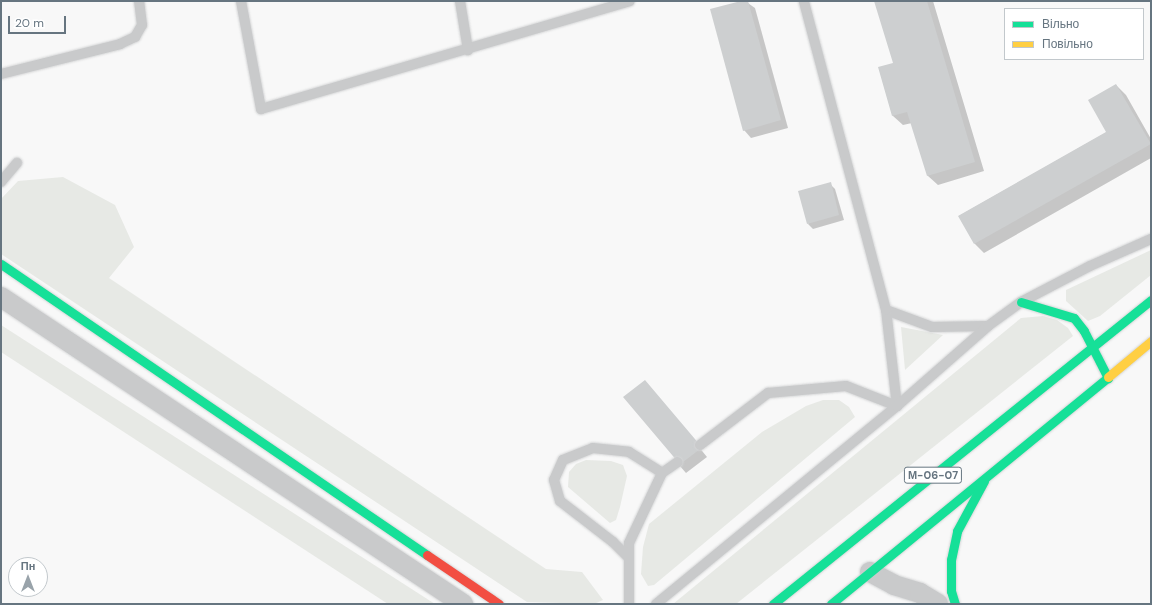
<!DOCTYPE html>
<meta charset="utf-8">
<style>
body{margin:0}
#map{position:relative;width:1152px;height:605px;overflow:hidden;background:#f8f8f8;font-family:"DM Sans",sans-serif}
div>[style]{position:absolute}
.green>*{inset:0;background:#e7e9e5}
.shadow>*{inset:0;background:#0003}
.building>*{inset:0;background:#cdcfd0}
.roads{filter:drop-shadow(0 0 1px #d4d5d6) drop-shadow(0 0 1px #d4d5d6)}
.lane>*{height:10px;margin:-5px;padding:0 5px;transform-origin:5px;border-radius:5px;background:#c9cacb}
.street>*{height:20px;margin:-10px;padding:0 10px;transform-origin:10px;border-radius:10px;background:#c9cacb}
.fast>*{height:9px;margin:-4.5px;padding:0 4.5px;transform-origin:4.5px;border-radius:4.5px;background:#16e098}
.slow>*{height:9px;margin:-4.5px;padding:0 4.5px;transform-origin:4.5px;border-radius:4.5px;background:#ffcf43}
.jam>*{height:9px;margin:-4.5px;padding:0 4.5px;transform-origin:4.5px;border-radius:4.5px;background:#f24e42}
span{translate:-50% -50%;white-space:nowrap;text-align:center;line-height:1.15;-webkit-text-stroke:4px #fff;paint-order:stroke}
.shield-label span{padding:1px 3px;background:#fff;border:1px solid;border-radius:3px;-webkit-text-stroke-width:0}
.shield-label{font-size:11px;color:#667580;font-weight:700}
.frame{position:absolute;inset:0;border:2px solid #667580;pointer-events:none}
.legend{position:absolute;left:1004px;top:8px;width:140px;height:52px;box-sizing:border-box;background:#fff;border:1px solid #c2c8cc;margin:0;padding:5px 7px;list-style:none;font-size:12px;color:#667580}
.legend li{display:flex;align-items:center;gap:8px;height:20px}
.legend b{width:20px;border:1px solid #c2c8cc}
.north{position:absolute;left:8px;top:557px;width:40px;height:40px;box-sizing:border-box;background:#fff;border:1px solid #c2c8cc;border-radius:50%;rotate:0deg;font-size:11px;font-weight:700;line-height:16px;text-align:center;color:#667580}
.north::after{content:'';display:block;margin:auto;width:14px;height:18px;background:#99a3aa;clip-path:polygon(50% 0,100% 100%,50% 72%,0 100%)}
.scale{position:absolute;left:8px;top:16px;width:58px;height:18px;box-sizing:border-box;border:2px solid #667580;border-top:0;padding-left:5px;font-size:12px;line-height:14px;white-space:nowrap;color:#667580;-webkit-text-stroke:3px #fff;paint-order:stroke}
</style>
<div id="map">
<div class="green">
<div style="clip-path:polygon(63px 177px,115px 205px,134px 247px,109px 278px,546px 569px,582px 572px,603px 600px,594px 604px,527px 602px,1px 254px,1px 199px,18px 181px)"></div>
<div style="clip-path:polygon(1151px 250px,1151px 275px,1100px 316px,1088px 321px,1066px 301px,1066px 290px)"></div>
<div style="clip-path:polygon(1043px 316px,1057px 320px,1068px 328px,1073px 336px,736px 604px,673px 604px,1021px 318px)"></div>
<div style="clip-path:polygon(1px 325px,435px 604px,388px 604px,1px 352px)"></div>
<div style="clip-path:polygon(901px 327px,943px 335px,905px 370px)"></div>
<div style="clip-path:polygon(823px 400px,839px 400px,849px 407px,855px 417px,654px 585px,648px 586px,641px 574px,643px 547px,649px 524px,762px 432px,806px 406px)"></div>
<div style="clip-path:polygon(586px 460px,611px 461px,623px 465px,627px 476px,620px 507px,616px 520px,610px 523px,568px 487px,569px 472px,576px 464px)"></div>
</div>
<div class="shadow">
<div style="clip-path:polygon(745px 1px,755px 8px,788px 128px,751px 138px,744px 130px)"></div>
<div style="clip-path:polygon(875px 1px,933px 1px,984px 171px,938px 185px,928px 176px,912px 123px,903px 125px,893px 116px,894px 63px)"></div>
<div style="clip-path:polygon(1116px 85px,1126px 95px,1151px 139px,1151px 158px,984px 253px,975px 244px,959px 216px,1107px 132px)"></div>
<div style="clip-path:polygon(830px 184px,835px 189px,844px 220px,813px 229px,808px 224px)"></div>
<div style="clip-path:polygon(645px 381px,707px 457px,686px 473px,679px 465px)"></div>
</div>
<div class="building">
<div style="clip-path:polygon(741px 1px,748px 1px,781px 120px,743px 131px,710px 9px)"></div>
<div style="clip-path:polygon(874px 1px,927px 1px,975px 162px,927px 176px,907px 112px,892px 116px,878px 67px,893px 63px)"></div>
<div style="clip-path:polygon(1116px 84px,1151px 144px,974px 244px,958px 216px,1106px 132px,1088px 100px)"></div>
<div style="clip-path:polygon(831px 182px,839px 215px,807px 224px,798px 191px)"></div>
<div style="clip-path:polygon(645px 380px,700px 445px,700px 449px,678px 466px,678px 462px,623px 397px)"></div>
</div>
<div class="roads">
<div class="lane">
<div style="left:241px;top:1px;width:110px;rotate:79.5deg"></div>
<div style="left:261px;top:109px;width:384px;rotate:-16.3deg"></div>
<div style="left:460px;top:1px;width:50px;rotate:80.7deg"></div>
<div style="left:1px;top:74px;width:123px;rotate:-14.1deg"></div>
<div style="left:120px;top:44px;width:17px;rotate:-25deg"></div>
<div style="left:135px;top:37px;width:14px;rotate:-60deg"></div>
<div style="left:142px;top:25px;width:24px;rotate:-97deg"></div>
<div style="left:1px;top:182px;width:25px;rotate:-50deg"></div>
<div style="left:886px;top:310px;width:49px;rotate:20.3deg"></div>
<div style="left:932px;top:327px;width:56px;rotate:-1deg"></div>
<div style="left:700px;top:445px;width:86px;rotate:-37.4deg"></div>
<div style="left:768px;top:393px;width:78px;rotate:-5.1deg"></div>
<div style="left:846px;top:386px;width:55px;rotate:21.4deg"></div>
<div style="left:897px;top:406px;width:97px;rotate:-96.5deg"></div>
<div style="left:886px;top:310px;width:320px;rotate:-104.9deg"></div>
<div style="left:629px;top:558px;width:23px;rotate:-135deg"></div>
<div style="left:613px;top:542px;width:67px;rotate:-142.3deg"></div>
<div style="left:560px;top:501px;width:22px;rotate:-106deg"></div>
<div style="left:554px;top:480px;width:22px;rotate:-66deg"></div>
<div style="left:563px;top:460px;width:32px;rotate:-22deg"></div>
<div style="left:593px;top:448px;width:36px;rotate:6deg"></div>
<div style="left:629px;top:452px;width:39px;rotate:32deg"></div>
<div style="left:629px;top:604px;width:61px;rotate:-90deg"></div>
<div style="left:629px;top:543px;width:77px;rotate:-64.8deg"></div>
<div style="left:662px;top:473px;width:19px;rotate:-35deg"></div>
<div style="left:656px;top:604px;width:312px;rotate:-39.4deg"></div>
<div style="left:897px;top:406px;width:121px;rotate:-41.3deg"></div>
<div style="left:988px;top:326px;width:41px;rotate:-36deg"></div>
<div style="left:1021px;top:302px;width:78px;rotate:-27.6deg"></div>
<div style="left:1090px;top:266px;width:67px;rotate:-23.9deg"></div>
</div>
<div class="street">
<div style="left:1px;top:297px;width:555px;rotate:33.6deg"></div>
<div style="left:870px;top:572px;width:27px;rotate:28deg"></div>
<div style="left:894px;top:585px;width:27px;rotate:17deg"></div>
<div style="left:920px;top:593px;width:21px;rotate:31deg"></div>
</div>
<div class="fast">
<div style="left:1px;top:264px;width:516px;rotate:34.34deg"></div>
<div style="left:1021px;top:302px;width:55px;rotate:16.8deg"></div>
<div style="left:1074px;top:318px;width:16px;rotate:52deg"></div>
<div style="left:1084px;top:331px;width:53px;rotate:62.9deg"></div>
<div style="left:773px;top:604px;width:485px;rotate:-38.8deg"></div>
<div style="left:831px;top:604px;width:358px;rotate:-39.3deg"></div>
<div style="left:955px;top:604px;width:14px;rotate:-107deg"></div>
<div style="left:951px;top:591px;width:31px;rotate:-90deg"></div>
<div style="left:951px;top:560px;width:30px;rotate:-78deg"></div>
<div style="left:957px;top:531px;width:57px;rotate:-61.6deg"></div>
</div>
<div class="slow">
<div style="left:1108px;top:377px;width:56px;rotate:-39.9deg"></div>
</div>
<div class="jam">
<div style="left:427px;top:555px;width:87px;rotate:34.2deg"></div>
</div>
</div>
<div class="shield-label">
<span style="left:933px;top:475px">М-06-07</span>
</div>
<div class="frame"></div>
<ul class="legend">
<li><b style="height:5px;background:#16e098"></b>Вільно</li>
<li><b style="height:5px;background:#ffcf43"></b>Повільно</li>
</ul>
<div class="north">Пн</div>
<div class="scale">20 m</div>
</div>
